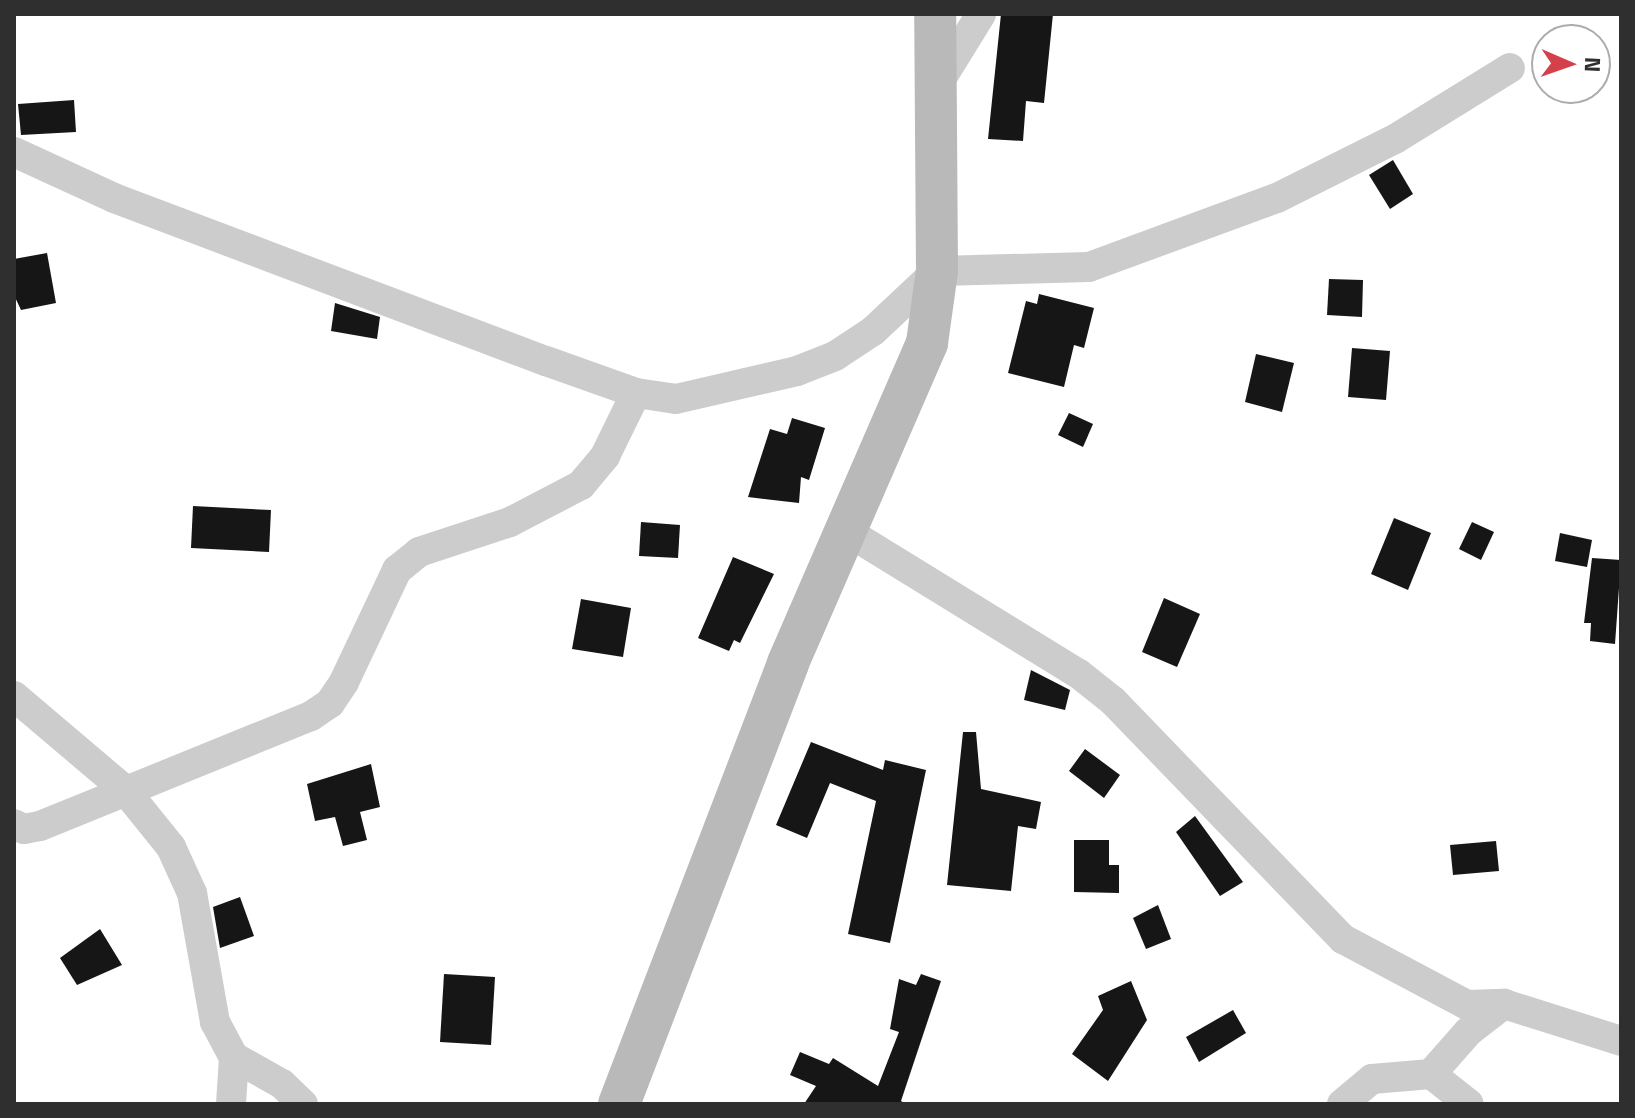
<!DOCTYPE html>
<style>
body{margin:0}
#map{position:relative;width:1635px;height:1118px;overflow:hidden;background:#fff;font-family:"Titillium Web",sans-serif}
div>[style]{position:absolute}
.building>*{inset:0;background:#161616}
.street>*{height:30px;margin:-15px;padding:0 15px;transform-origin:15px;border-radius:15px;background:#ccc}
.secondary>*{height:42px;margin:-21px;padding:0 21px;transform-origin:21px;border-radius:21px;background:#b9b9b9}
span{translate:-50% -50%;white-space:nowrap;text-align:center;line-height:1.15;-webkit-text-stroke:8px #fff;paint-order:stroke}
.frame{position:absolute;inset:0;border:16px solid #2f2f2f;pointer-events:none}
.north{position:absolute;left:1531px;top:24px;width:80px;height:80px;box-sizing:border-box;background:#fff;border:2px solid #acacac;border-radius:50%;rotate:92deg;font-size:22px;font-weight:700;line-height:32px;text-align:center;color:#2f2f2f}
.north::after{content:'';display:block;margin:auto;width:28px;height:36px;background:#d5414a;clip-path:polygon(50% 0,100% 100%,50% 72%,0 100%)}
</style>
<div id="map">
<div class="building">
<div style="clip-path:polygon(1001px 14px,1053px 14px,1044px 103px,1026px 101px,1023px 141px,988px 139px)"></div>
<div style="clip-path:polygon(74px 100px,76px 132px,21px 135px,18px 104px)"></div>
<div style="clip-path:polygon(1393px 160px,1413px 194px,1390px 209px,1369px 175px)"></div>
<div style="clip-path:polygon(47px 253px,56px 303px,21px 310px,14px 295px,14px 259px)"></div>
<div style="clip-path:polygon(1329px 279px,1363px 280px,1362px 317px,1327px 315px)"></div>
<div style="clip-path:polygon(1039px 294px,1094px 308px,1084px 348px,1074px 345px,1064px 387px,1008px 373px,1026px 301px,1037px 304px)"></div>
<div style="clip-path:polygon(335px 303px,380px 317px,377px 339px,331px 331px)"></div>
<div style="clip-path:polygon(1352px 348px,1390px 351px,1386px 400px,1348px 397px)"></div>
<div style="clip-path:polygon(1256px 354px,1294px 363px,1282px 412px,1245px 402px)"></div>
<div style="clip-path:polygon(1069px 413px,1093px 424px,1083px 447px,1058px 435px)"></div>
<div style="clip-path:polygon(792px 418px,825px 428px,809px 480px,801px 477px,799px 503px,748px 497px,770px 429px,787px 434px)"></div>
<div style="clip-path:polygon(193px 506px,271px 510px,269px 552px,191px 548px)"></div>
<div style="clip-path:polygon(1394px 518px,1431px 533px,1408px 590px,1371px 574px)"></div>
<div style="clip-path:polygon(641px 522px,680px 525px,678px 558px,639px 556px)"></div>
<div style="clip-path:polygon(1472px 522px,1494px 532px,1481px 560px,1459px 549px)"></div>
<div style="clip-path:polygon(1560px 533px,1592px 540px,1587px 567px,1555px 561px)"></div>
<div style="clip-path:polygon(733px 557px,774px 574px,740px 643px,734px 640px,729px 651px,698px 638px)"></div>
<div style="clip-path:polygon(1592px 558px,1621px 560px,1615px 644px,1590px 641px,1591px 623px,1584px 623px)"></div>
<div style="clip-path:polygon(1164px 598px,1200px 614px,1177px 667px,1142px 652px)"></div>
<div style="clip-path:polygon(581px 599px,631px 608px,623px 657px,572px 649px)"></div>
<div style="clip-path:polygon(1031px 670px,1070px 690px,1065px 710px,1024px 700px)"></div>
<div style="clip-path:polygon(963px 732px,976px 732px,981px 789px,1041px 802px,1036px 829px,1018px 826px,1011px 891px,947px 885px)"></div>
<div style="clip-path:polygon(811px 742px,883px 770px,885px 760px,926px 770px,890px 943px,848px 934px,876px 801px,830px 783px,807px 838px,776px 825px)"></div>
<div style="clip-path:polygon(1085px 749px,1120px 775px,1104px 798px,1069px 771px)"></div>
<div style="clip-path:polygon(371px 764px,380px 807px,360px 812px,367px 840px,343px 846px,335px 817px,315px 821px,307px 784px)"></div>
<div style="clip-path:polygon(1195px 816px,1243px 882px,1220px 896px,1176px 832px)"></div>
<div style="clip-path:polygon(1074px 840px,1109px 840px,1109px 865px,1119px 865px,1119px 893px,1074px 892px)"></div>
<div style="clip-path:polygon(1496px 841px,1499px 871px,1453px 875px,1450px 845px)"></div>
<div style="clip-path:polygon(240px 897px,254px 936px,220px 948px,213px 907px)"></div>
<div style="clip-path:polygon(1158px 905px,1171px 939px,1146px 949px,1133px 918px)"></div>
<div style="clip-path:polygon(100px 929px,122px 965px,77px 985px,60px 958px)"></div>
<div style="clip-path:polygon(444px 974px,495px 977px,491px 1045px,440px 1042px)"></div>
<div style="clip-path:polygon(921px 974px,941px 981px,901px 1101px,906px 1104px,804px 1104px,816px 1086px,790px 1075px,800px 1052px,829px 1064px,833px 1058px,878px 1086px,899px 1032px,890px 1029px,899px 979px,916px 985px)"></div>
<div style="clip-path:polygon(1131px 981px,1147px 1020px,1108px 1081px,1072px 1054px,1103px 1010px,1098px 996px)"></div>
<div style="clip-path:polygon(1233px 1010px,1246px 1033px,1199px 1062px,1186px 1037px)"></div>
</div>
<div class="street">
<div style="left:936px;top:87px;width:86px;rotate:-58.3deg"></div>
<div style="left:14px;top:152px;width:110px;rotate:24.7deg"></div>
<div style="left:114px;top:198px;width:462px;rotate:20.7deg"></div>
<div style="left:546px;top:361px;width:96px;rotate:19.6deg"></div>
<div style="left:636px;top:393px;width:40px;rotate:8.5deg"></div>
<div style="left:676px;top:399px;width:124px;rotate:-13deg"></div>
<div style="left:797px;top:371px;width:41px;rotate:-21.5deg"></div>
<div style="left:835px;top:356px;width:45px;rotate:-33.3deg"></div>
<div style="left:873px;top:331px;width:88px;rotate:-43.2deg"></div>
<div style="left:937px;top:271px;width:152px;rotate:-1.5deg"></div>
<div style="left:1089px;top:267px;width:200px;rotate:-20.2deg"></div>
<div style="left:1277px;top:198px;width:132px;rotate:-26.6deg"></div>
<div style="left:1395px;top:139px;width:135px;rotate:-31.7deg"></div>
<div style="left:848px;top:532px;width:271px;rotate:31.6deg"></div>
<div style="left:1079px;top:674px;width:43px;rotate:38.5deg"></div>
<div style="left:1113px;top:701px;width:331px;rotate:46deg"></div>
<div style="left:1343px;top:939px;width:140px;rotate:28deg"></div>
<div style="left:1467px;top:1005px;width:37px;rotate:-2deg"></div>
<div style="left:1504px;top:1004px;width:123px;rotate:17.5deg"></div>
<div style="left:14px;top:696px;width:145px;rotate:40.3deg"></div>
<div style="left:125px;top:790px;width:73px;rotate:51.1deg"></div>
<div style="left:171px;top:847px;width:51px;rotate:65.5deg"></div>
<div style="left:192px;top:893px;width:131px;rotate:79.9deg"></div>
<div style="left:215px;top:1022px;width:40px;rotate:62deg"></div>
<div style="left:234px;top:1057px;width:55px;rotate:29.4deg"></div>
<div style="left:282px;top:1084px;width:29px;rotate:44deg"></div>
<div style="left:14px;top:824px;width:11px;rotate:27deg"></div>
<div style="left:24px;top:829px;width:16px;rotate:-11deg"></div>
<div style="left:40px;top:826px;width:292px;rotate:-22.1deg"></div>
<div style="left:311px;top:716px;width:23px;rotate:-34deg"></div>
<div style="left:330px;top:703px;width:25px;rotate:-56deg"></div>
<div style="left:344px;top:682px;width:124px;rotate:-64.7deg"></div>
<div style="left:397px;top:570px;width:28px;rotate:-39deg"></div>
<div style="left:419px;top:552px;width:96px;rotate:-18.2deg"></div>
<div style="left:510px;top:522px;width:80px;rotate:-27.5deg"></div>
<div style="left:581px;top:485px;width:38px;rotate:-50deg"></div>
<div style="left:605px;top:456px;width:70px;rotate:-63.8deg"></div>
<div style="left:1431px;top:1074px;width:48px;rotate:38.3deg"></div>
<div style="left:231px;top:1104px;width:47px;rotate:-86.3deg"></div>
<div style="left:1342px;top:1104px;width:39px;rotate:-40deg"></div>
<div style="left:1372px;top:1079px;width:59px;rotate:-4.8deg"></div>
<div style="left:1431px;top:1074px;width:56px;rotate:-48.6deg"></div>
<div style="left:1468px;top:1032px;width:46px;rotate:-37.9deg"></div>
</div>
<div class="secondary">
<div style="left:619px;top:1104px;width:472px;rotate:-69deg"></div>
<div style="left:788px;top:663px;width:349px;rotate:-66.5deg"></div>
<div style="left:927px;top:343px;width:73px;rotate:-82.1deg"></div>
<div style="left:937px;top:271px;width:257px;rotate:-90.4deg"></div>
</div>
<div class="frame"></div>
<div class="north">N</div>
</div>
